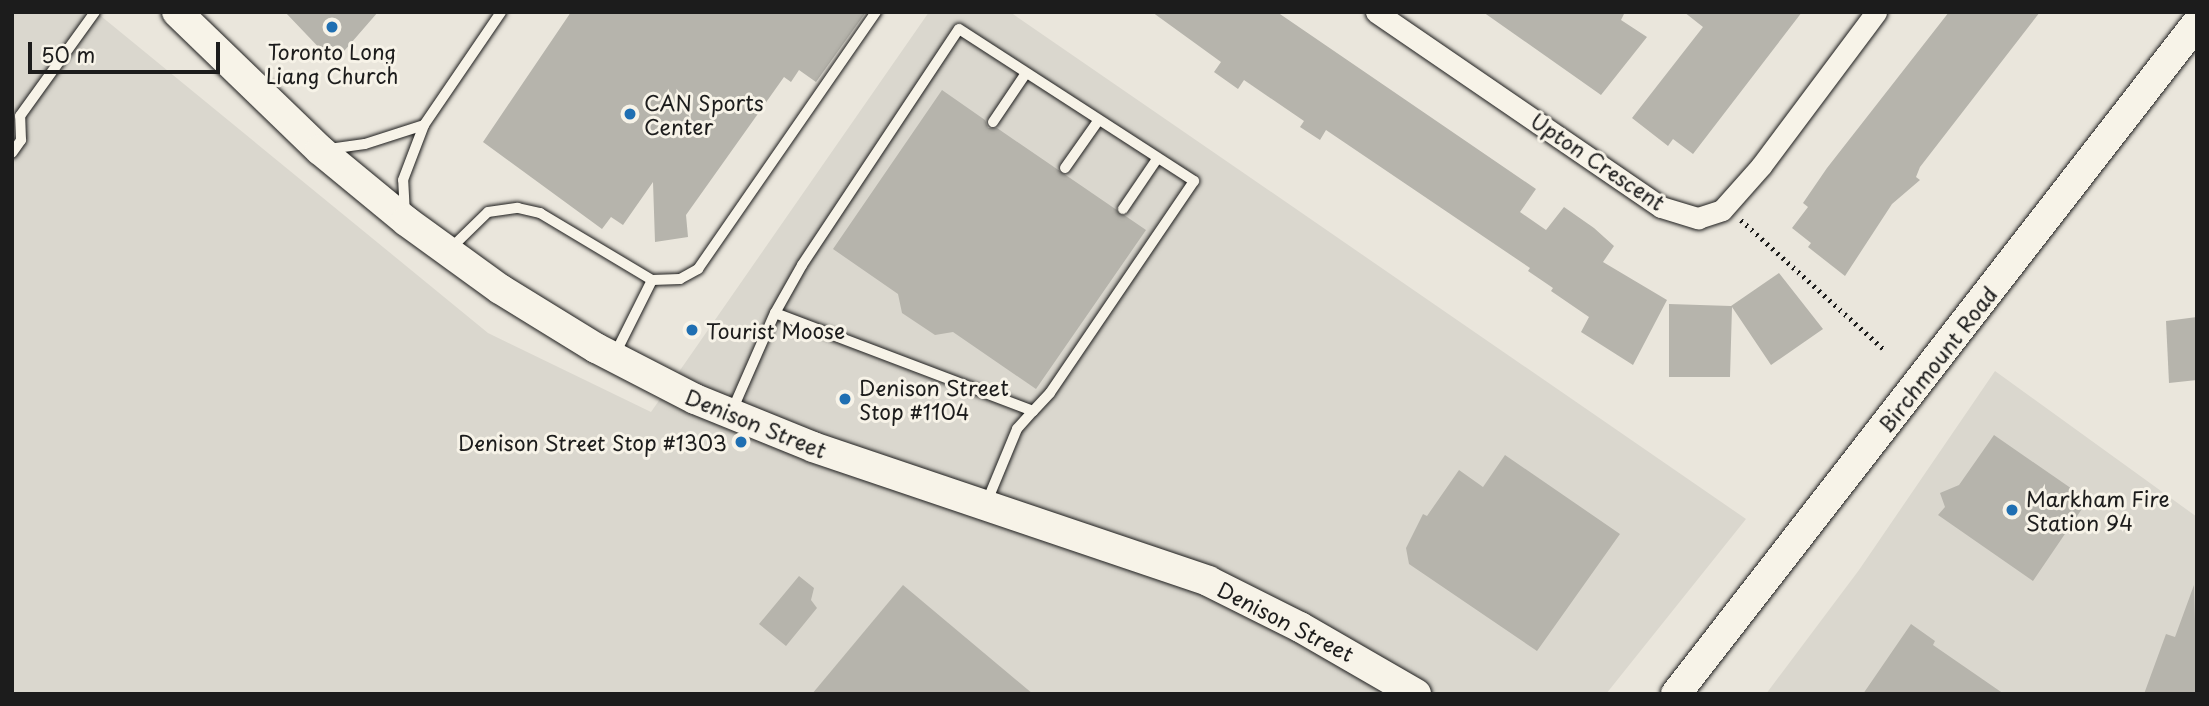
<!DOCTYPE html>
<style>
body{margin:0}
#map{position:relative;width:2209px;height:706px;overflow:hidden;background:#eae6dc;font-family:"Playpen Sans",sans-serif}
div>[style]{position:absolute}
.built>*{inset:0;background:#dad7ce}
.building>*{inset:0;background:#b6b4ac}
.path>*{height:4.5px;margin-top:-2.25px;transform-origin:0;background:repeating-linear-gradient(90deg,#1c1c1c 0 2px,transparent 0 7px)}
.roads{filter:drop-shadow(0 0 2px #1c1c1c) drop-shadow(0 0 2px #1c1c1c)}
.service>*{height:10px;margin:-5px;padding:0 5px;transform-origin:5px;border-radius:5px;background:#f7f3e8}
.minor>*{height:21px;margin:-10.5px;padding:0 10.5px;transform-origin:10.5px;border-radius:10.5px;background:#f7f3e8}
.secondary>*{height:30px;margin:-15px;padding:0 15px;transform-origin:15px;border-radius:15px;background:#f7f3e8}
.dots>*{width:19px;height:19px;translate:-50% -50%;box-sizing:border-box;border:4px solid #f7f3e8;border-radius:50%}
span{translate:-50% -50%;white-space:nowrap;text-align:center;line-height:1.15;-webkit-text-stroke:6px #f7f3e8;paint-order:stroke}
.poi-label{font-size:21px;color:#1c1c1c}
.left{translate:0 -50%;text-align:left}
.right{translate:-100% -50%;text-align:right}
.street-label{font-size:21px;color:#1c1c1c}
.frame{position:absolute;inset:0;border:14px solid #1c1c1c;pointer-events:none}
.scale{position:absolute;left:28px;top:42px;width:192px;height:32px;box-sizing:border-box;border:4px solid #1c1c1c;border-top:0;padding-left:9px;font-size:21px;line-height:24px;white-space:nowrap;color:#1c1c1c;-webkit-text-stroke:5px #f7f3e8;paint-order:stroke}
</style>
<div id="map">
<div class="built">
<div style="clip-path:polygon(12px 12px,96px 12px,488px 333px,651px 412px,929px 12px,1010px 12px,1746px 519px,1606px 694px,12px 694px)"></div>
<div style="clip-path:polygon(1995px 371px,2197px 517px,2197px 694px,1766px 694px,1859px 570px)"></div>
</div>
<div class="building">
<div style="clip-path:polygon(285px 12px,378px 12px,338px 58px,330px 51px,326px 55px)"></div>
<div style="clip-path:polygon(571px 12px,866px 12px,816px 82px,799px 70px,791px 82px,784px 77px,686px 215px,688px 237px,655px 242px,653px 182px,623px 225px,611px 217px,602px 229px,483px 142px)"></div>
<div style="clip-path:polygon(1152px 12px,1277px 12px,1536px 189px,1520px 212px,1546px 230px,1564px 207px,1594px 228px,1614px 246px,1603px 262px,1667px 300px,1633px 365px,1581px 332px,1589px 317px,1551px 291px,1553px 288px,1528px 271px,1530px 268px,1326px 130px,1320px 140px,1300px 127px,1304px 121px,1244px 80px,1238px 89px,1214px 72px,1221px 62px)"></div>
<div style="clip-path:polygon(1483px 12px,1625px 12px,1621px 20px,1647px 37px,1601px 95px)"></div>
<div style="clip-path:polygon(1684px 12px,1802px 12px,1693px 154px,1673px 139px,1668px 146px,1632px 118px,1703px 27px)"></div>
<div style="clip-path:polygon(1949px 12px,2040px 12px,1920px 167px,1916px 177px,1920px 180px,1892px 204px,1845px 276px,1808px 247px,1811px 243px,1792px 228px,1808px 207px,1803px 203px,1827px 168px)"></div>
<div style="clip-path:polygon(942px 90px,985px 120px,988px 128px,997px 128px,1146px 230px,1036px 389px,953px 332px,935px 335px,902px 313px,898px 294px,833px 249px)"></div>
<div style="clip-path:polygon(1779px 273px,1823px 329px,1771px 365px,1732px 307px,1730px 377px,1669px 377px,1669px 304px,1731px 306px)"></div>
<div style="clip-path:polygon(2197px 317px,2197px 380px,2169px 383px,2166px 321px)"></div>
<div style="clip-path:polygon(1994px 435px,2088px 500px,2033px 581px,1938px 515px,1945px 507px,1940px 493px,1959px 485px)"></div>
<div style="clip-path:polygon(1505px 455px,1620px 534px,1537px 651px,1409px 564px,1406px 548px,1423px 514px,1427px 516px,1459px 470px,1483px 487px)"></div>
<div style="clip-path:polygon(799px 576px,814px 588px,811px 600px,817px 608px,786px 646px,759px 624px)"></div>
<div style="clip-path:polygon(903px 585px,1033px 694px,812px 694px)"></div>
<div style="clip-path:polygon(2194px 585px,2197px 694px,2144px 694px,2166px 634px,2175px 637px)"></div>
<div style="clip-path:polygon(1911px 624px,1935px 641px,1933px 645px,2004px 694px,1863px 694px)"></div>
</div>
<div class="path">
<div style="left:1741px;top:220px;width:193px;rotate:42.1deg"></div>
</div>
<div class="roads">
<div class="service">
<div style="left:993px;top:122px;width:59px;rotate:-56deg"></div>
<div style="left:329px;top:149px;width:36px;rotate:-8deg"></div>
<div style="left:365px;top:144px;width:62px;rotate:-17.9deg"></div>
<div style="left:12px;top:153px;width:16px;rotate:-55deg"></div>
<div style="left:21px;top:140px;width:24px;rotate:-92deg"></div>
<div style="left:20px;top:116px;width:128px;rotate:-54.2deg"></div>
<div style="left:1065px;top:168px;width:57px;rotate:-54.9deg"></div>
<div style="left:1123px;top:209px;width:60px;rotate:-55.8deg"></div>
<div style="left:405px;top:215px;width:35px;rotate:-93deg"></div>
<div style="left:403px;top:180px;width:59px;rotate:-69.1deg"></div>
<div style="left:424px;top:125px;width:137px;rotate:-55.7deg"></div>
<div style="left:449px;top:250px;width:54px;rotate:-44.3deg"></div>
<div style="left:488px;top:212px;width:30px;rotate:-8deg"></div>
<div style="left:518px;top:208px;width:23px;rotate:13deg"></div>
<div style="left:540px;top:213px;width:131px;rotate:30.9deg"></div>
<div style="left:652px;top:280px;width:28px;rotate:-2deg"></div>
<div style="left:680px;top:279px;width:21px;rotate:-29deg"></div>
<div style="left:698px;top:269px;width:313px;rotate:-55.3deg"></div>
<div style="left:775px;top:313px;width:55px;rotate:-60.6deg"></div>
<div style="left:802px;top:265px;width:283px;rotate:-56.4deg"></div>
<div style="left:959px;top:29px;width:280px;rotate:32.9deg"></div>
<div style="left:1194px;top:181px;width:256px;rotate:124.2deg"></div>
<div style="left:1050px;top:393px;width:25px;rotate:133deg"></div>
<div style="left:614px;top:356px;width:85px;rotate:-63.4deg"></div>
<div style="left:731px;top:413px;width:109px;rotate:-66.3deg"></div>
<div style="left:775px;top:313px;width:276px;rotate:20.8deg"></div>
<div style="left:1033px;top:411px;width:24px;rotate:132deg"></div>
<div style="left:1017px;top:429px;width:81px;rotate:112.5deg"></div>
</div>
<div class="minor">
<div style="left:1376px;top:12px;width:345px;rotate:34.4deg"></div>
<div style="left:1661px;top:207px;width:39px;rotate:17deg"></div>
<div style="left:1698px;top:218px;width:25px;rotate:-18deg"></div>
<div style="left:1722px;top:210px;width:59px;rotate:-48.4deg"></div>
<div style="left:1761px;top:166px;width:192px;rotate:-53.2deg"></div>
</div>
<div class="secondary">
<div style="left:177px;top:12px;width:199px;rotate:44deg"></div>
<div style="left:320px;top:150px;width:112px;rotate:39.5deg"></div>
<div style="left:406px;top:221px;width:116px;rotate:35.9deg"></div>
<div style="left:500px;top:289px;width:113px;rotate:31.6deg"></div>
<div style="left:596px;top:348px;width:111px;rotate:27.3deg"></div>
<div style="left:695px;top:399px;width:127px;rotate:22.1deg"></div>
<div style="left:813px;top:447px;width:417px;rotate:18.7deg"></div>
<div style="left:1208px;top:581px;width:103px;rotate:26.6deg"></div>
<div style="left:1300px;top:627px;width:134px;rotate:30deg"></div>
<div style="left:1676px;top:694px;width:850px;rotate:-52.17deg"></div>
</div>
</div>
<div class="dots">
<div style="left:332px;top:27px;background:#1f6fb2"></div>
<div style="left:630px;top:114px;background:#1f6fb2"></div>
<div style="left:692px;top:330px;background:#1f6fb2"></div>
<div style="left:845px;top:399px;background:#1f6fb2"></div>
<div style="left:741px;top:442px;background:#1f6fb2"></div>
<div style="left:2012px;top:510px;background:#1f6fb2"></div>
</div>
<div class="poi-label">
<span style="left:332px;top:63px">Toronto Long<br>Liang Church</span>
<span class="left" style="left:644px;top:114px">CAN Sports<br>Center</span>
<span class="left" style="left:706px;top:330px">Tourist Moose</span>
<span class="left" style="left:859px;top:399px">Denison Street<br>Stop #1104</span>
<span class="right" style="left:727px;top:442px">Denison Street Stop #1303</span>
<span class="left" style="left:2026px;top:510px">Markham Fire<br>Station 94</span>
</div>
<div class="street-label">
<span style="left:1598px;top:161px;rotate:34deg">Upton Crescent</span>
<span style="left:1937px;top:359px;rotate:-52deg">Birchmount Road</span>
<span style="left:756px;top:423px;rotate:22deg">Denison Street</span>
<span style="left:1286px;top:621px;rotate:27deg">Denison Street</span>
</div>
<div class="frame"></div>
<div class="scale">50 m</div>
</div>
